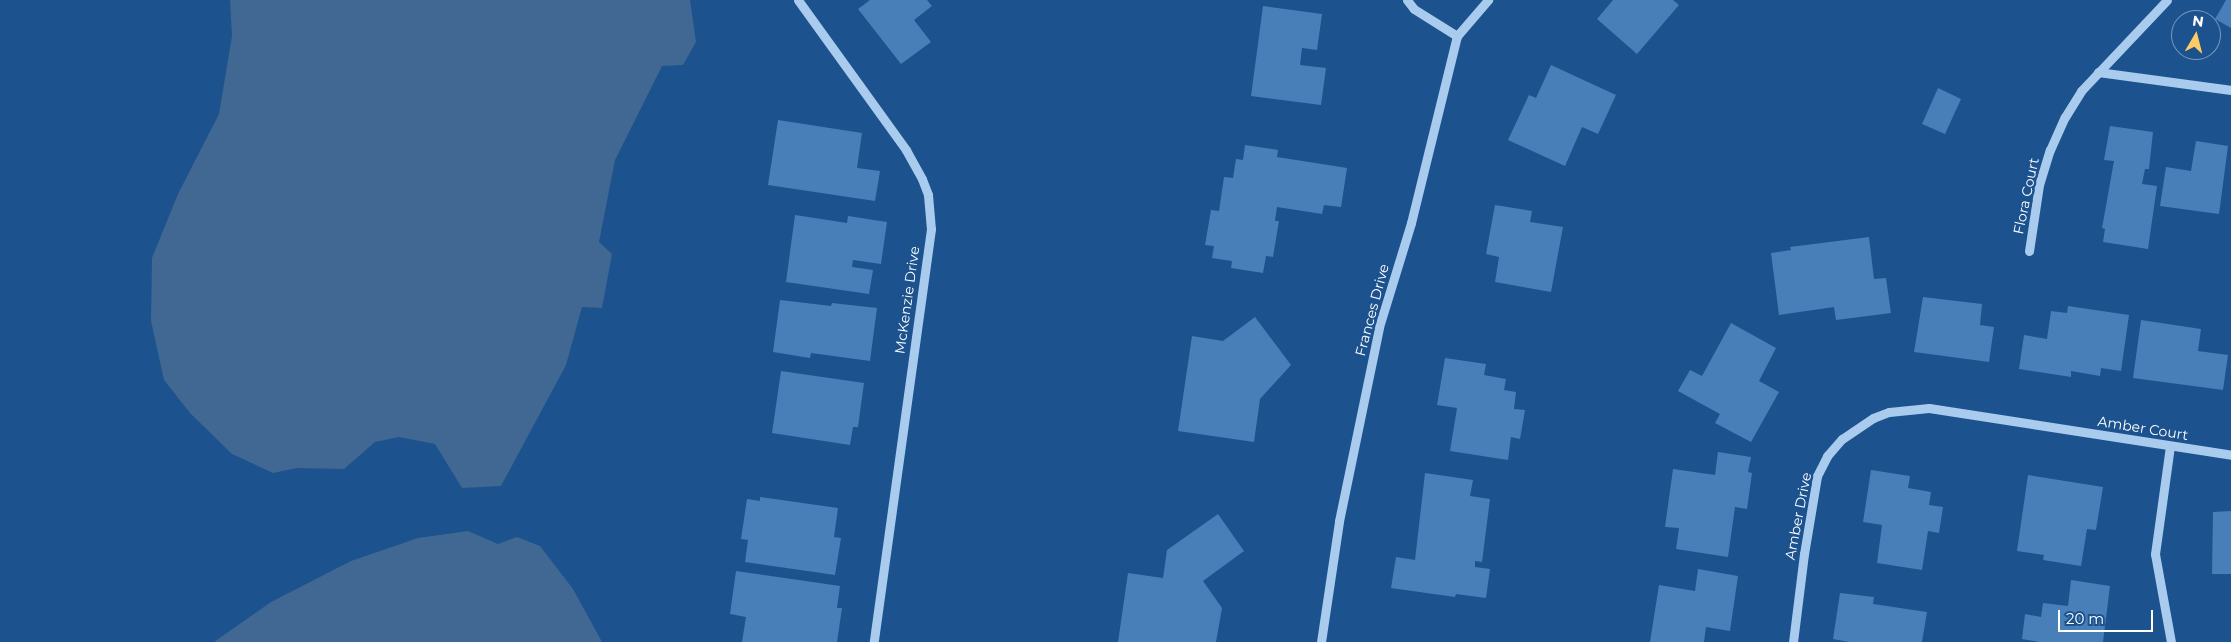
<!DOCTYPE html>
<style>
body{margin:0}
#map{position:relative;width:2231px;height:642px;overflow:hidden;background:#1c528e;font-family:Montserrat,sans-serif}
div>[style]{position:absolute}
.water>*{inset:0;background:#406892}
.building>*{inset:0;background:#497fb8}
.minor>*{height:9px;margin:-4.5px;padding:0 4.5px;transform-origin:4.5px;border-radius:4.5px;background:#a9cbed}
span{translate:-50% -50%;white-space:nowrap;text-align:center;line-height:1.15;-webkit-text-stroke:5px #1c528e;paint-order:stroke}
.street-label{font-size:14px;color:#fff}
.north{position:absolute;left:2171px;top:10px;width:50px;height:50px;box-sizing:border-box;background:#1c528e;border:1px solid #7797bb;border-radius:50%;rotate:8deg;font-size:14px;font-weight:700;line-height:20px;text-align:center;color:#fff}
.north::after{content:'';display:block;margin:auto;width:18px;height:22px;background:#fecc67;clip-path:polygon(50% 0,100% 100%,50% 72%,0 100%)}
.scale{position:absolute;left:2058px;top:610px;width:95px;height:22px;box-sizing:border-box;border:2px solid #fff;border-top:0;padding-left:6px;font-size:15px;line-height:18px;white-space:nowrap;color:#fff;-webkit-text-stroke:4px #1c528e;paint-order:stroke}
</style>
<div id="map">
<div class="water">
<div style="clip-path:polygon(230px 0,690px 0,696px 42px,683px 65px,662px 66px,615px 160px,599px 242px,612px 254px,602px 308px,582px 307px,566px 365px,501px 486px,462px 488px,435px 444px,399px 437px,375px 442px,344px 469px,297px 468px,273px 473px,232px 454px,190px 413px,164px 380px,151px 321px,152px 258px,178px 194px,219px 114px,232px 36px)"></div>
<div style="clip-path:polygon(468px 531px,498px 544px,517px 537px,540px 546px,573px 589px,602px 642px,214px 642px,271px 602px,351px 561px,418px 538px)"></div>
</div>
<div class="building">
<div style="clip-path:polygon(870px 0,927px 0,932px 6px,914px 20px,931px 42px,901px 64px,858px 9px)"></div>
<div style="clip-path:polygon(1613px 0,1673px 0,1679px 5px,1637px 54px,1597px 19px)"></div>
<div style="clip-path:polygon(2226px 0,2231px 0,2231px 28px,2215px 19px)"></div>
<div style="clip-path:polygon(1263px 6px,1322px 14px,1317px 50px,1302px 48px,1300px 65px,1326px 68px,1321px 105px,1251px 96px)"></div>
<div style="clip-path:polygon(1551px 65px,1616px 95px,1598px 134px,1582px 127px,1565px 166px,1508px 140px,1529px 95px,1536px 98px)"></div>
<div style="clip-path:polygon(1938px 88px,1961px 99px,1945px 134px,1922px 124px)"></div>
<div style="clip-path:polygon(778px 120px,862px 133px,857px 168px,880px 171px,875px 201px,768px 185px)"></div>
<div style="clip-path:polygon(2110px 126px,2153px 132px,2149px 169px,2145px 169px,2142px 184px,2157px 186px,2148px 249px,2103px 242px,2105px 229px,2102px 228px,2114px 161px,2104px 160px)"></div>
<div style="clip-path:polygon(2196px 141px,2228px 146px,2219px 214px,2160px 206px,2166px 167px,2191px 171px)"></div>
<div style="clip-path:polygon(1245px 145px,1278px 150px,1277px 157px,1347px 168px,1341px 207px,1324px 205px,1322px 214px,1277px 207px,1275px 221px,1279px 221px,1273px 257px,1266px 256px,1263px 273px,1231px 268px,1232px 261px,1212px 258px,1214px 246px,1205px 245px,1211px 210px,1219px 211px,1224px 177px,1233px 178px,1236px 159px,1243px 160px)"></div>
<div style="clip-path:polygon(1495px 205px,1532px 211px,1530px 222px,1563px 227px,1551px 292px,1495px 282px,1499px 257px,1486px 254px)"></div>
<div style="clip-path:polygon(795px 215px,847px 223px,848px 216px,887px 222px,881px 264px,853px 260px,852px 267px,873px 270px,869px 294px,786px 282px)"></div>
<div style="clip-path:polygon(1869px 237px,1874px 279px,1886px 278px,1891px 313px,1836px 320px,1834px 307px,1779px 315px,1771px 253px,1791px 250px,1790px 247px)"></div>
<div style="clip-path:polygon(1923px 297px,1982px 304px,1980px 325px,1994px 327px,1989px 362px,1914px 352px)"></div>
<div style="clip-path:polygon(780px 300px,831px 306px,832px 303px,877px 308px,870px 361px,811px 353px,810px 358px,773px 352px)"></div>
<div style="clip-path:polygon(2068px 306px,2129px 315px,2121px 371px,2101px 368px,2100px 376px,2071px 371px,2071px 377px,2019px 369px,2024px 335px,2047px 339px,2051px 311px,2067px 313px)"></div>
<div style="clip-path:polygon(1255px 317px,1291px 365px,1260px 399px,1254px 442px,1178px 431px,1192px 336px,1223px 341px)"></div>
<div style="clip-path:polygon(2141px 320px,2201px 329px,2198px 351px,2228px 355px,2223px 390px,2133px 378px)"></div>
<div style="clip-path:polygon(1731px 323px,1776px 348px,1759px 381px,1779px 392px,1751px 442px,1715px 423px,1720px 414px,1678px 391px,1690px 370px,1702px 376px)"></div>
<div style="clip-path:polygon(1445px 358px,1486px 364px,1484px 375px,1506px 379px,1504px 390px,1516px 392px,1514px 409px,1525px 410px,1520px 439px,1511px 437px,1508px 460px,1450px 451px,1457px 408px,1437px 405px)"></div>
<div style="clip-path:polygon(781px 371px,864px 383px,858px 427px,853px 427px,850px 445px,772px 433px)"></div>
<div style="clip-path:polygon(1718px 452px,1751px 457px,1748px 472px,1752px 473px,1747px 509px,1735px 507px,1728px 557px,1676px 549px,1679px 528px,1665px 527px,1673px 469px,1715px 475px)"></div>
<div style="clip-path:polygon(1871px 470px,1910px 476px,1908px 488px,1931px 492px,1929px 505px,1943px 507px,1939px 533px,1928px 531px,1922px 570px,1877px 563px,1882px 525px,1863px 522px)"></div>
<div style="clip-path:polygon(1425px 473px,1473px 480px,1470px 496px,1490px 499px,1482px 562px,1475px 561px,1475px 567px,1490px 569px,1486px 598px,1456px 594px,1455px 597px,1391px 588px,1396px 557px,1415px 560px)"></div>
<div style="clip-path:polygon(2028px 475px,2103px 487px,2096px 530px,2087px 529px,2081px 566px,2043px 560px,2044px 555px,2017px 551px)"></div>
<div style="clip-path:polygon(760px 497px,838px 508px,834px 537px,841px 538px,835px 575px,745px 562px,748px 540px,741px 539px,747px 499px,760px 501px)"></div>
<div style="clip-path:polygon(2231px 511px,2231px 574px,2212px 574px,2213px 512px)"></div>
<div style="clip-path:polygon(1218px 514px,1244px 551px,1203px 581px,1222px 608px,1216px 642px,1118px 642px,1128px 573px,1163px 578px,1167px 550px)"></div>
<div style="clip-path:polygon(1698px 569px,1738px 576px,1730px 631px,1706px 627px,1704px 642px,1650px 642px,1659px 585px,1695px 591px)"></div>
<div style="clip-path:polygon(736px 571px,840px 586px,837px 608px,842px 608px,837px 642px,742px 642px,746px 617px,730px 614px)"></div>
<div style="clip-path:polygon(2071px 580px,2110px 586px,2103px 642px,2039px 642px,2022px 639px,2025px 614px,2041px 617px,2043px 603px,2068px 606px)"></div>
<div style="clip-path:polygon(1840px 593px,1874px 597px,1873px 604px,1927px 612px,1922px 642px,1849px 642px,1833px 639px)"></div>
</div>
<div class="minor">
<div style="left:798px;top:0;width:185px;rotate:54.2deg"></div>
<div style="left:906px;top:150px;width:33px;rotate:61deg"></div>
<div style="left:922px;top:179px;width:17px;rotate:69deg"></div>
<div style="left:928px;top:195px;width:34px;rotate:85deg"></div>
<div style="left:931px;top:229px;width:417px;rotate:97.9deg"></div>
<div style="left:1407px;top:0;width:11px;rotate:52deg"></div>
<div style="left:1414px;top:9px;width:51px;rotate:32.1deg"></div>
<div style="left:2098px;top:72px;width:134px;rotate:7.7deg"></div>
<div style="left:2029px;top:251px;width:67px;rotate:-81.4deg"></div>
<div style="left:2039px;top:185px;width:37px;rotate:-73deg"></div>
<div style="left:2050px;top:150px;width:36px;rotate:-66deg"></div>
<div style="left:2065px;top:117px;width:31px;rotate:-58deg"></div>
<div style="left:2081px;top:91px;width:125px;rotate:-46.6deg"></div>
<div style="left:2170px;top:446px;width:109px;rotate:97.9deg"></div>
<div style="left:2155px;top:554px;width:89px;rotate:79.7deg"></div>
<div style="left:1321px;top:642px;width:122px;rotate:-81.5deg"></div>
<div style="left:1339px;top:521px;width:198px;rotate:-78.3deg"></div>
<div style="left:1379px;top:327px;width:109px;rotate:-72.9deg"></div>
<div style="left:1411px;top:223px;width:193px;rotate:-76.2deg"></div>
<div style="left:1457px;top:36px;width:48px;rotate:-49.3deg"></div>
<div style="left:1793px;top:642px;width:89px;rotate:-82.9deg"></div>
<div style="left:1804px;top:554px;width:79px;rotate:-80.5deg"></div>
<div style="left:1817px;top:476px;width:22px;rotate:-63deg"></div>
<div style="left:1827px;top:456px;width:23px;rotate:-49deg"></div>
<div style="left:1842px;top:439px;width:37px;rotate:-34deg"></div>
<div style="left:1873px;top:418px;width:17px;rotate:-21deg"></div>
<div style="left:1889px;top:412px;width:40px;rotate:-5.7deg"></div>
<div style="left:1929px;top:408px;width:306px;rotate:8.8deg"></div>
</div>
<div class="street-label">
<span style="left:2026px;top:196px;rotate:-78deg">Flora Court</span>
<span style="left:907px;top:300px;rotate:-82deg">McKenzie Drive</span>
<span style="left:1372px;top:310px;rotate:-75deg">Frances Drive</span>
<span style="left:2143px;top:428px;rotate:9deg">Amber Court</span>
<span style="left:1798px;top:516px;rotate:-79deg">Amber Drive</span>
</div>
<div class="north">N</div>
<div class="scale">20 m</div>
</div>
